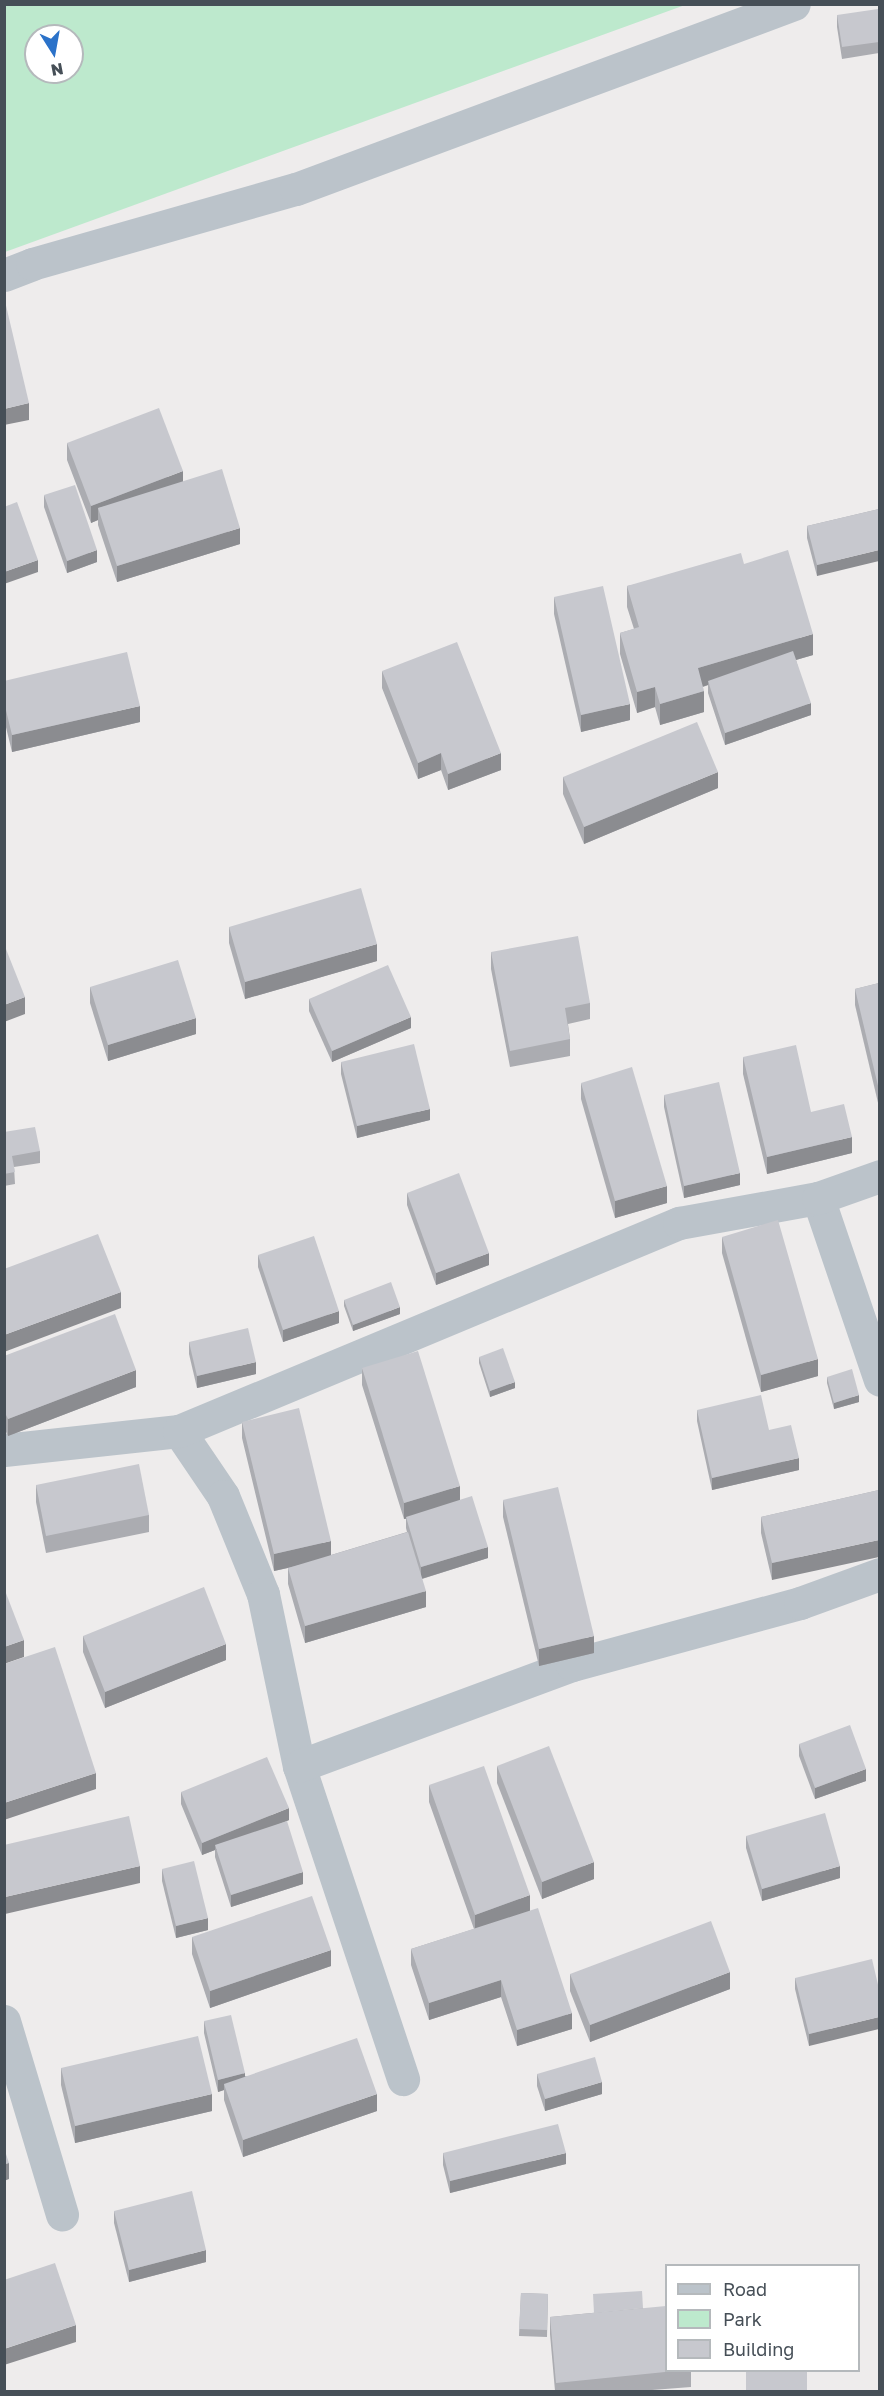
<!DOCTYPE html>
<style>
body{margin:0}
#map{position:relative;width:884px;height:2396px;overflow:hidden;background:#eeecec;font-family:"Golos Text",sans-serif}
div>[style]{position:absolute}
.green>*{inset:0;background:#bde9cd}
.minor>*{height:33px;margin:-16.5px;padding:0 16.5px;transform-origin:16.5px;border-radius:16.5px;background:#bbc3ca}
.wall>*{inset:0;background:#abacb1}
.shaded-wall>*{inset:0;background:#8b8c90}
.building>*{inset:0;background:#c7c8ce}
span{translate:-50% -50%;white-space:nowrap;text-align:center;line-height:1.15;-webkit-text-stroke:4.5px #fff;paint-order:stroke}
.frame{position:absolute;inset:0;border:6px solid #464f57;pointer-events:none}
.legend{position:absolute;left:665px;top:2264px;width:195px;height:108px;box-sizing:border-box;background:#fff;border:2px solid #b5b9bc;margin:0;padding:8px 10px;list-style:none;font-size:18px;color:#464f57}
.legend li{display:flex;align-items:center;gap:12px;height:30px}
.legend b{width:30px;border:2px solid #b5b9bc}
.north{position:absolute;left:24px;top:24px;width:60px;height:60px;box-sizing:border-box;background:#fff;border:2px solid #b5b9bc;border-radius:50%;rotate:169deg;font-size:16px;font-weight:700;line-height:24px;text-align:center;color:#464f57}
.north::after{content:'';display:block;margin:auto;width:21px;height:27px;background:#2b72c9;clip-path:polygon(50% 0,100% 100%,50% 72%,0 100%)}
</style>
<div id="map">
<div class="green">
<div style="clip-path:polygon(evenodd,5px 4px,685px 4px,685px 5px,5px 252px,5px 4px,36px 36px,72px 36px,72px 72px,36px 72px,36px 36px)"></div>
</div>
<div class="minor">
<div style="left:4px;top:275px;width:30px;rotate:-21deg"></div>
<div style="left:32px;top:264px;width:274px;rotate:-15.9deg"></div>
<div style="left:296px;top:189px;width:531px;rotate:-20.38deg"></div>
<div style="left:818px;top:1198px;width:192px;rotate:71.2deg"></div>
<div style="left:179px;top:1431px;width:78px;rotate:55.9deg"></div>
<div style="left:223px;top:1496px;width:106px;rotate:67.8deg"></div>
<div style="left:263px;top:1594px;width:176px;rotate:78.2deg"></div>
<div style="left:299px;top:1766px;width:330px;rotate:71.6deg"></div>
<div style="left:4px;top:1450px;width:176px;rotate:-6.2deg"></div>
<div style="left:179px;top:1431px;width:542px;rotate:-22.59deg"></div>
<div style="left:679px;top:1223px;width:141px;rotate:-10.2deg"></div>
<div style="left:818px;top:1198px;width:66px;rotate:-19.5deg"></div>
<div style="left:299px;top:1766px;width:291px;rotate:-20.3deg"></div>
<div style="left:572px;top:1665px;width:236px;rotate:-15.2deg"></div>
<div style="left:800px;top:1603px;width:85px;rotate:-19.9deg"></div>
<div style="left:4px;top:2021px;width:202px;rotate:73.3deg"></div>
</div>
<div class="wall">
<div style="clip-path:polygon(837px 15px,879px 15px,879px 53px,842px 59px,837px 27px)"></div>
<div style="clip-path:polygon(67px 443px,183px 482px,240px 544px,117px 582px,98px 525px,98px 520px,91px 523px,67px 460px)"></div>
<div style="clip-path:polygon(44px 495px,97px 562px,67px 573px,44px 507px)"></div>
<div style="clip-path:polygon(879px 509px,817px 576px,807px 538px,807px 526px)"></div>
<div style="clip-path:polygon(744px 564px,813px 655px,796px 660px,811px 715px,725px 745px,708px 693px,708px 685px,703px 687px,704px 712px,660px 725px,655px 707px,637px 713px,620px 654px,620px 633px,634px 629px,627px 607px,627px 586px)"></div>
<div style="clip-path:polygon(554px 597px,630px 720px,581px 732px,554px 614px)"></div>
<div style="clip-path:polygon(382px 671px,501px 770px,448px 790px,441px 770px,418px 779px,382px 688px)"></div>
<div style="clip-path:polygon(4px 681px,140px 722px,12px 752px,4px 719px)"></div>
<div style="clip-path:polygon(563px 777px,718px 788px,584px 844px,563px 794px)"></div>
<div style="clip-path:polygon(229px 927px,377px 961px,245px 999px,229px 943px)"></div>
<div style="clip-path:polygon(491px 952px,590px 1003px,590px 1019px,568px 1024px,570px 1039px,570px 1056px,510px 1067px,491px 969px)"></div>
<div style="clip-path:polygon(879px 983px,879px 1107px,855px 1005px,855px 989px)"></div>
<div style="clip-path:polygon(90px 987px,196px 1034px,108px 1061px,90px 1003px)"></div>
<div style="clip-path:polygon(309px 999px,411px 1028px,332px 1062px,309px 1011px)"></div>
<div style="clip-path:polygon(743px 1057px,852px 1153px,767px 1174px,743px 1074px)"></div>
<div style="clip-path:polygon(341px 1062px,430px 1120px,357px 1138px,341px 1074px)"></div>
<div style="clip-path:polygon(581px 1083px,667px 1203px,615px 1218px,581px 1099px)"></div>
<div style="clip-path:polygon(664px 1095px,740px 1185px,684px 1198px,664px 1107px)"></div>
<div style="clip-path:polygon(4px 1132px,40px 1151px,40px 1163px,14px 1167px,15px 1184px,4px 1186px)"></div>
<div style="clip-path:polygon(407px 1193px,489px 1265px,436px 1285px,407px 1205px)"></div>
<div style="clip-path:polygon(722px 1237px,818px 1376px,761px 1392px,722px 1253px)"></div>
<div style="clip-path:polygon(258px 1255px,339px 1323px,283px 1342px,258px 1267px)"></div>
<div style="clip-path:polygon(344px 1300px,400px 1314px,353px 1331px,344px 1306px)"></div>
<div style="clip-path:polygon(189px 1342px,256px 1374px,197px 1388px,189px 1354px)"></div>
<div style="clip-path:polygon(4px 1356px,136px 1387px,8px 1436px,4px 1428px)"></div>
<div style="clip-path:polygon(479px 1357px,515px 1388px,490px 1397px,479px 1363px)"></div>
<div style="clip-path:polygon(362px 1368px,460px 1500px,488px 1558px,422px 1579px,426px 1607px,305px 1643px,288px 1584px,288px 1568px,274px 1571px,242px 1438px,242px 1422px,331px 1555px,407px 1532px,406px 1528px,406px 1519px,404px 1519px,362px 1385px)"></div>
<div style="clip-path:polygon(827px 1377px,859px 1402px,834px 1409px,827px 1383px)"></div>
<div style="clip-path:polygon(697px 1410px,799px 1470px,712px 1490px,697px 1421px)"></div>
<div style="clip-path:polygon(36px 1485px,149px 1515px,149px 1532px,46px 1553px,36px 1502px)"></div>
<div style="clip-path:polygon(879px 1490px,772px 1580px,761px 1533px,761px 1517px)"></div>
<div style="clip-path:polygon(503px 1500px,594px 1653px,539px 1666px,503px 1517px)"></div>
<div style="clip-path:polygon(83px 1636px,226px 1660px,105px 1708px,83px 1652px)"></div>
<div style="clip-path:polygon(799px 1744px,866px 1781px,815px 1799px,799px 1756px)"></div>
<div style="clip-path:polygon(497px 1766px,594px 1879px,542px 1899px,497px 1783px)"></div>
<div style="clip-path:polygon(429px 1785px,530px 1911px,572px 2029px,517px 2046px,501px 1997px,429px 2020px,411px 1965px,411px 1949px,474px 1929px,429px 1802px)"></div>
<div style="clip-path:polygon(181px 1792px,289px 1820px,285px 1822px,303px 1884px,231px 1907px,215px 1857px,215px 1850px,202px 1855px,181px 1804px)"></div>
<div style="clip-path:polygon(746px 1836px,840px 1878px,762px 1901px,746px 1848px)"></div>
<div style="clip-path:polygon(162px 1869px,208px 1930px,176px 1938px,162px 1881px)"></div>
<div style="clip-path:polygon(192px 1937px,331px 1966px,210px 2008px,192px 1954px)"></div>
<div style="clip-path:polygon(570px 1974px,730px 1989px,590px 2042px,570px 1991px)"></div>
<div style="clip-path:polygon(795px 1978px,879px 1989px,809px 2046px,795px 1989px)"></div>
<div style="clip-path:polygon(204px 2021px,245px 2076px,377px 2111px,243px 2157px,224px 2100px,224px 2090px,218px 2092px,204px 2033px)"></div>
<div style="clip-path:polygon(61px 2068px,212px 2111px,75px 2143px,61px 2085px)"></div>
<div style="clip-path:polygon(537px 2074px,602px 2094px,545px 2111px,537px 2086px)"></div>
<div style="clip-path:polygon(443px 2153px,566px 2164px,450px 2193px,443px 2165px)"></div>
<div style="clip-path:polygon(114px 2211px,206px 2262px,129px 2282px,114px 2223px)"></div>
<div style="clip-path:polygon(521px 2293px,548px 2294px,547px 2337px,519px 2336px)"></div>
<div style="clip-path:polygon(643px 2308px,666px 2370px,691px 2370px,691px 2387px,639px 2391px,555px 2391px,550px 2334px,550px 2317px)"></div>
</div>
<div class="shaded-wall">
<div style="clip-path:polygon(29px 403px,29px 420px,4px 425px,4px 409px)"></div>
<div style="clip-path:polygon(183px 471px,183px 488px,98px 508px,98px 520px,91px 523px,91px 506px)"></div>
<div style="clip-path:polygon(240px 528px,240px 544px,117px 582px,117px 566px)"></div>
<div style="clip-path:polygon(97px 550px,97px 562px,67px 573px,67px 561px)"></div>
<div style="clip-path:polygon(879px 550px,879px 561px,817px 576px,817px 565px)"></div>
<div style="clip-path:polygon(38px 560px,38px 572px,4px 584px,4px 572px)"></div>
<div style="clip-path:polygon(813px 634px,813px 655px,709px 685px,708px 681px,708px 685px,698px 688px,698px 668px)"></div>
<div style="clip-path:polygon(655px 687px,655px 707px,637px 713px,637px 692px)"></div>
<div style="clip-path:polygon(704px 691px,704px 712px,660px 725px,660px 704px)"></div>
<div style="clip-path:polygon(811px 703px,811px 715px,725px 745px,725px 733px)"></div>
<div style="clip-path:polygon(630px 704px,630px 720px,581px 732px,581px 715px)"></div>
<div style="clip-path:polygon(140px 706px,140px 722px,12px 752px,12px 735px)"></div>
<div style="clip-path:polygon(441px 753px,441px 770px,418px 779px,418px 763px)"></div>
<div style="clip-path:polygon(501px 753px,501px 770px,448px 790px,448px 774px)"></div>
<div style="clip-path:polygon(718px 772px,718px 788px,584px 844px,584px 827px)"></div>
<div style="clip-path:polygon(377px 944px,377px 961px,245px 999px,245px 982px)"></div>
<div style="clip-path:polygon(25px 997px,25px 1014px,4px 1022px,4px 1005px)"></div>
<div style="clip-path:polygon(411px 1017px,411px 1028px,332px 1062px,332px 1051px)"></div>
<div style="clip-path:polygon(196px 1018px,196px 1034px,108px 1061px,108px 1045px)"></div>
<div style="clip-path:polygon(430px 1109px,430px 1120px,357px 1138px,357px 1126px)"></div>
<div style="clip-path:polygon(852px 1137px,852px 1153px,767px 1174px,767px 1157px)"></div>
<div style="clip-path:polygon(740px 1173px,740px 1185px,684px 1198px,684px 1186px)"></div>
<div style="clip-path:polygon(667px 1186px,667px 1203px,615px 1218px,615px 1201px)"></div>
<div style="clip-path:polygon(489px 1253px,489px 1265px,436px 1285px,436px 1273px)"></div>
<div style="clip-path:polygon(121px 1292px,121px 1308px,4px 1352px,4px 1335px)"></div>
<div style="clip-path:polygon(400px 1307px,400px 1314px,353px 1331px,353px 1325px)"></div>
<div style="clip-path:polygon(339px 1311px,339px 1323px,283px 1342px,283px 1330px)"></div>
<div style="clip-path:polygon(818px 1359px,818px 1376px,761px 1392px,761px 1375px)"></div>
<div style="clip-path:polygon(256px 1362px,256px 1374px,197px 1388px,197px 1376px)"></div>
<div style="clip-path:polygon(136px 1370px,136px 1387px,8px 1436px,8px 1419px)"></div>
<div style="clip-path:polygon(515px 1382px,515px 1388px,490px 1397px,490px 1391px)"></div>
<div style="clip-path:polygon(859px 1395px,859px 1402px,834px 1409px,834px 1403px)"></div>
<div style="clip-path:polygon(799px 1458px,799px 1470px,712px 1490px,712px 1478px)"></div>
<div style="clip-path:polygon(460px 1486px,460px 1503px,404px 1519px,404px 1503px)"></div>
<div style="clip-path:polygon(879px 1540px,879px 1557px,772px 1580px,772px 1563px)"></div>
<div style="clip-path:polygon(331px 1541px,331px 1558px,274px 1571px,274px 1554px)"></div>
<div style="clip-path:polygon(488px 1547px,488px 1558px,421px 1579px,421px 1567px)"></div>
<div style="clip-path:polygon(426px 1591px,426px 1607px,305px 1643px,305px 1626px)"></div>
<div style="clip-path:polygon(594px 1636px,594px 1653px,539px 1666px,539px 1649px)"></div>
<div style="clip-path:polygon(24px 1640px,24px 1657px,4px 1664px,4px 1647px)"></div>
<div style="clip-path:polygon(226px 1644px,226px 1660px,105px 1708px,105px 1692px)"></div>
<div style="clip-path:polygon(866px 1769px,866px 1781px,815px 1799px,815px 1788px)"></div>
<div style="clip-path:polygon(96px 1773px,96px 1789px,4px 1820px,4px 1803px)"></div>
<div style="clip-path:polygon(289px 1808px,289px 1820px,216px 1850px,215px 1845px,215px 1850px,202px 1855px,202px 1843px)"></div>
<div style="clip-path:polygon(594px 1862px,594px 1879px,542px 1899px,542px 1882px)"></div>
<div style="clip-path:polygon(140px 1866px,140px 1883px,5px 1914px,5px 1897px)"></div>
<div style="clip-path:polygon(840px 1866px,840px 1878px,762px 1901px,762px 1889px)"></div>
<div style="clip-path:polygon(303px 1872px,303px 1884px,231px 1907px,231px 1895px)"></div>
<div style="clip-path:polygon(530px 1895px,530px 1912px,475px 1931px,475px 1915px)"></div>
<div style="clip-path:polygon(208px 1918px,208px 1930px,176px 1938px,176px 1926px)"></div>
<div style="clip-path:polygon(331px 1950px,331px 1966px,210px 2008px,210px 1991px)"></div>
<div style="clip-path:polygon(730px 1972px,730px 1989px,590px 2042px,590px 2025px)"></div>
<div style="clip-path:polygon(501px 1980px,501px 1997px,429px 2020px,429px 2003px)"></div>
<div style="clip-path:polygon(572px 2013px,572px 2029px,517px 2046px,517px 2030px)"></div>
<div style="clip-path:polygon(879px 2017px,879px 2029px,809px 2046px,809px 2034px)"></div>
<div style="clip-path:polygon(245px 2073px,245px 2085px,224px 2084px,224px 2090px,218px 2092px,218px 2080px)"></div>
<div style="clip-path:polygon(602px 2082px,602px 2094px,545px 2111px,545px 2099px)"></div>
<div style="clip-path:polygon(212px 2094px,212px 2111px,75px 2143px,75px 2126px)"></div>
<div style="clip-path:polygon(377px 2094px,377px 2111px,243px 2157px,243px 2140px)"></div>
<div style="clip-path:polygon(566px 2153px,566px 2164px,450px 2193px,450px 2181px)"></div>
<div style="clip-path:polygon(9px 2163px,9px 2179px,4px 2181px,4px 2164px)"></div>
<div style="clip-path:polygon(206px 2250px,206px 2262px,129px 2282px,129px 2270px)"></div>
<div style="clip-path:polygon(76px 2325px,76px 2342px,4px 2365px,4px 2349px)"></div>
</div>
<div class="building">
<div style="clip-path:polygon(878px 9px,879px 15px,879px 42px,842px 47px,837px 15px)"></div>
<div style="clip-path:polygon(4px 297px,29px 403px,4px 409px)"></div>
<div style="clip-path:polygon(159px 408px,183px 471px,91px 506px,67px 443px)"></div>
<div style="clip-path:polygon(222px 469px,240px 528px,117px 566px,98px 508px)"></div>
<div style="clip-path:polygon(75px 485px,97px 550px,67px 561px,44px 495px)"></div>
<div style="clip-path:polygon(17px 502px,38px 560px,4px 572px,4px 507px)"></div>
<div style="clip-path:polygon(879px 509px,879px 550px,817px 565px,807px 526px)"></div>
<div style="clip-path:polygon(788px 550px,813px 634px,698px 668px,704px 691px,660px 704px,655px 687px,637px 692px,620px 633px,639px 627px,627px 586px,741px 553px,744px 564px)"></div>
<div style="clip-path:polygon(603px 586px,630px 704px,581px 715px,554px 597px)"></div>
<div style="clip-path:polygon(457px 642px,501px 753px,448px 774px,441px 753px,418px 763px,382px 671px)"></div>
<div style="clip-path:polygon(793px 651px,811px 703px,725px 733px,708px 681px)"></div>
<div style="clip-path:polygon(127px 652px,140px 706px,12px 735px,4px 702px,4px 681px)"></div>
<div style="clip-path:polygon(697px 722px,718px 772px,584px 827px,563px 777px)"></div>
<div style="clip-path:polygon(361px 888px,377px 944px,245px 982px,229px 927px)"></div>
<div style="clip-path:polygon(578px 936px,590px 1003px,565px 1008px,570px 1039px,510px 1051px,491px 952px)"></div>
<div style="clip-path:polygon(4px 944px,25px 997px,4px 1005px)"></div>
<div style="clip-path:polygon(178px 960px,196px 1018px,108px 1045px,90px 987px)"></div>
<div style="clip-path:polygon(388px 965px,411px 1017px,332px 1051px,309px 999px)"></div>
<div style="clip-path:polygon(879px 983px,879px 1090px,855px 989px)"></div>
<div style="clip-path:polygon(414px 1044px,430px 1109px,357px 1126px,341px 1062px)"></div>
<div style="clip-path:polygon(796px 1045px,811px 1112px,844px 1104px,852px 1137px,767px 1157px,743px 1057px)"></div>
<div style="clip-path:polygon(632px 1067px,667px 1186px,615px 1201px,581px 1083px)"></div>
<div style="clip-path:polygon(719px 1082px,740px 1173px,684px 1186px,664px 1095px)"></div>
<div style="clip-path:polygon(35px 1127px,40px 1151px,12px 1156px,15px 1172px,4px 1174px,4px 1132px)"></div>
<div style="clip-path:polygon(459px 1173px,489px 1253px,436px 1273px,407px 1193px)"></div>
<div style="clip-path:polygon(778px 1220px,818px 1359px,761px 1375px,722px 1237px)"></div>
<div style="clip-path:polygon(98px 1234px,121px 1292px,4px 1335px,4px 1269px)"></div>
<div style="clip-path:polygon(314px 1236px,339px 1311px,283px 1330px,258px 1255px)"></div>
<div style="clip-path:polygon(391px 1282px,400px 1307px,353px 1325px,344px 1300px)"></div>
<div style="clip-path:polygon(115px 1314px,136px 1370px,8px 1419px,4px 1411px,4px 1356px)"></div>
<div style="clip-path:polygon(248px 1328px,256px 1362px,197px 1376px,189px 1342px)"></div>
<div style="clip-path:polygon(503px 1348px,515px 1382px,490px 1391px,479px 1357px)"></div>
<div style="clip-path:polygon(418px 1351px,460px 1486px,404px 1503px,362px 1368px)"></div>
<div style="clip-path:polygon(852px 1369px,859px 1395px,834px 1403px,827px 1377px)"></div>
<div style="clip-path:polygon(761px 1395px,769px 1430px,791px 1425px,799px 1458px,712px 1478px,697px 1410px)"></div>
<div style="clip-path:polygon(299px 1408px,331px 1541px,274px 1554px,242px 1422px)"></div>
<div style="clip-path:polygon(139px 1464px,149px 1515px,46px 1536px,36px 1485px)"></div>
<div style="clip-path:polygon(558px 1487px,594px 1636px,539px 1649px,503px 1500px)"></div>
<div style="clip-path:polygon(879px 1490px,879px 1540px,772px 1563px,761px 1517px)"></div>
<div style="clip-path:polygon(472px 1496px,488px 1547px,421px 1567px,406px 1517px)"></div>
<div style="clip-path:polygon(408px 1532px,426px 1591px,305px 1626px,288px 1568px)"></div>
<div style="clip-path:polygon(204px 1587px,226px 1644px,105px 1692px,83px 1636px)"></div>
<div style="clip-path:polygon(4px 1588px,24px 1640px,4px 1647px)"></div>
<div style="clip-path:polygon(55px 1647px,96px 1773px,4px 1803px,4px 1664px)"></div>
<div style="clip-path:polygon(850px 1725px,866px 1769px,815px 1788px,799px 1744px)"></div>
<div style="clip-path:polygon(549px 1746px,594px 1862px,542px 1882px,497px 1766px)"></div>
<div style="clip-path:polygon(267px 1757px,289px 1808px,202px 1843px,181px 1792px)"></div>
<div style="clip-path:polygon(484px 1766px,530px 1895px,475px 1915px,429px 1785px)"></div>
<div style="clip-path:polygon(825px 1813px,840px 1866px,762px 1889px,746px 1836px)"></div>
<div style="clip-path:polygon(129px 1816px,140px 1866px,5px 1897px,4px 1845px)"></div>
<div style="clip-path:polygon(287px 1821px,303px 1872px,231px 1895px,215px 1845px)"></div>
<div style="clip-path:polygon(194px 1861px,208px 1918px,176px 1926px,162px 1869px)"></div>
<div style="clip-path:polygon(312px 1896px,331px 1950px,210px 1991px,192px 1937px)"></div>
<div style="clip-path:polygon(538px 1908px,572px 2013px,517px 2030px,501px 1980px,429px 2003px,411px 1949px)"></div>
<div style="clip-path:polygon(711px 1921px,730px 1972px,590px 2025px,570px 1974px)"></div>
<div style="clip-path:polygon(872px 1959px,879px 1989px,879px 2017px,809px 2034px,795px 1978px)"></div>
<div style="clip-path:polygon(231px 2015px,245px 2073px,218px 2080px,204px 2021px)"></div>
<div style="clip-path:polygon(198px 2036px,212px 2094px,75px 2126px,61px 2068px)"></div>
<div style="clip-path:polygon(357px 2038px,377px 2094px,243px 2140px,224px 2084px)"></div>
<div style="clip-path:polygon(595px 2057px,602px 2082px,545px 2099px,537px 2074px)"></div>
<div style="clip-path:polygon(558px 2124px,566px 2153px,450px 2181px,443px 2153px)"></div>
<div style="clip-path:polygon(4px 2148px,9px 2163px,4px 2164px)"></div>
<div style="clip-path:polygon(192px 2191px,206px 2250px,129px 2270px,114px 2211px)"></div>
<div style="clip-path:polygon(55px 2263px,76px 2325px,4px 2349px,4px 2280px)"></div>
<div style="clip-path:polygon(642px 2291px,643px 2308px,594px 2313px,593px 2294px)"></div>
<div style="clip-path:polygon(521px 2293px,548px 2294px,547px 2330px,519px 2329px)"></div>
<div style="clip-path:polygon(666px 2306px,666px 2370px,685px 2370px,556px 2383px,550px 2317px)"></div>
<div style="clip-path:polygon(746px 2370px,807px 2370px,807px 2391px,746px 2391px)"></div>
</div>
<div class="frame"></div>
<ul class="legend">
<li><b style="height:8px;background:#bbc3ca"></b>Road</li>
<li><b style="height:16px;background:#bde9cd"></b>Park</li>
<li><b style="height:16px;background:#c7c8ce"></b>Building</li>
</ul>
<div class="north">N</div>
</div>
